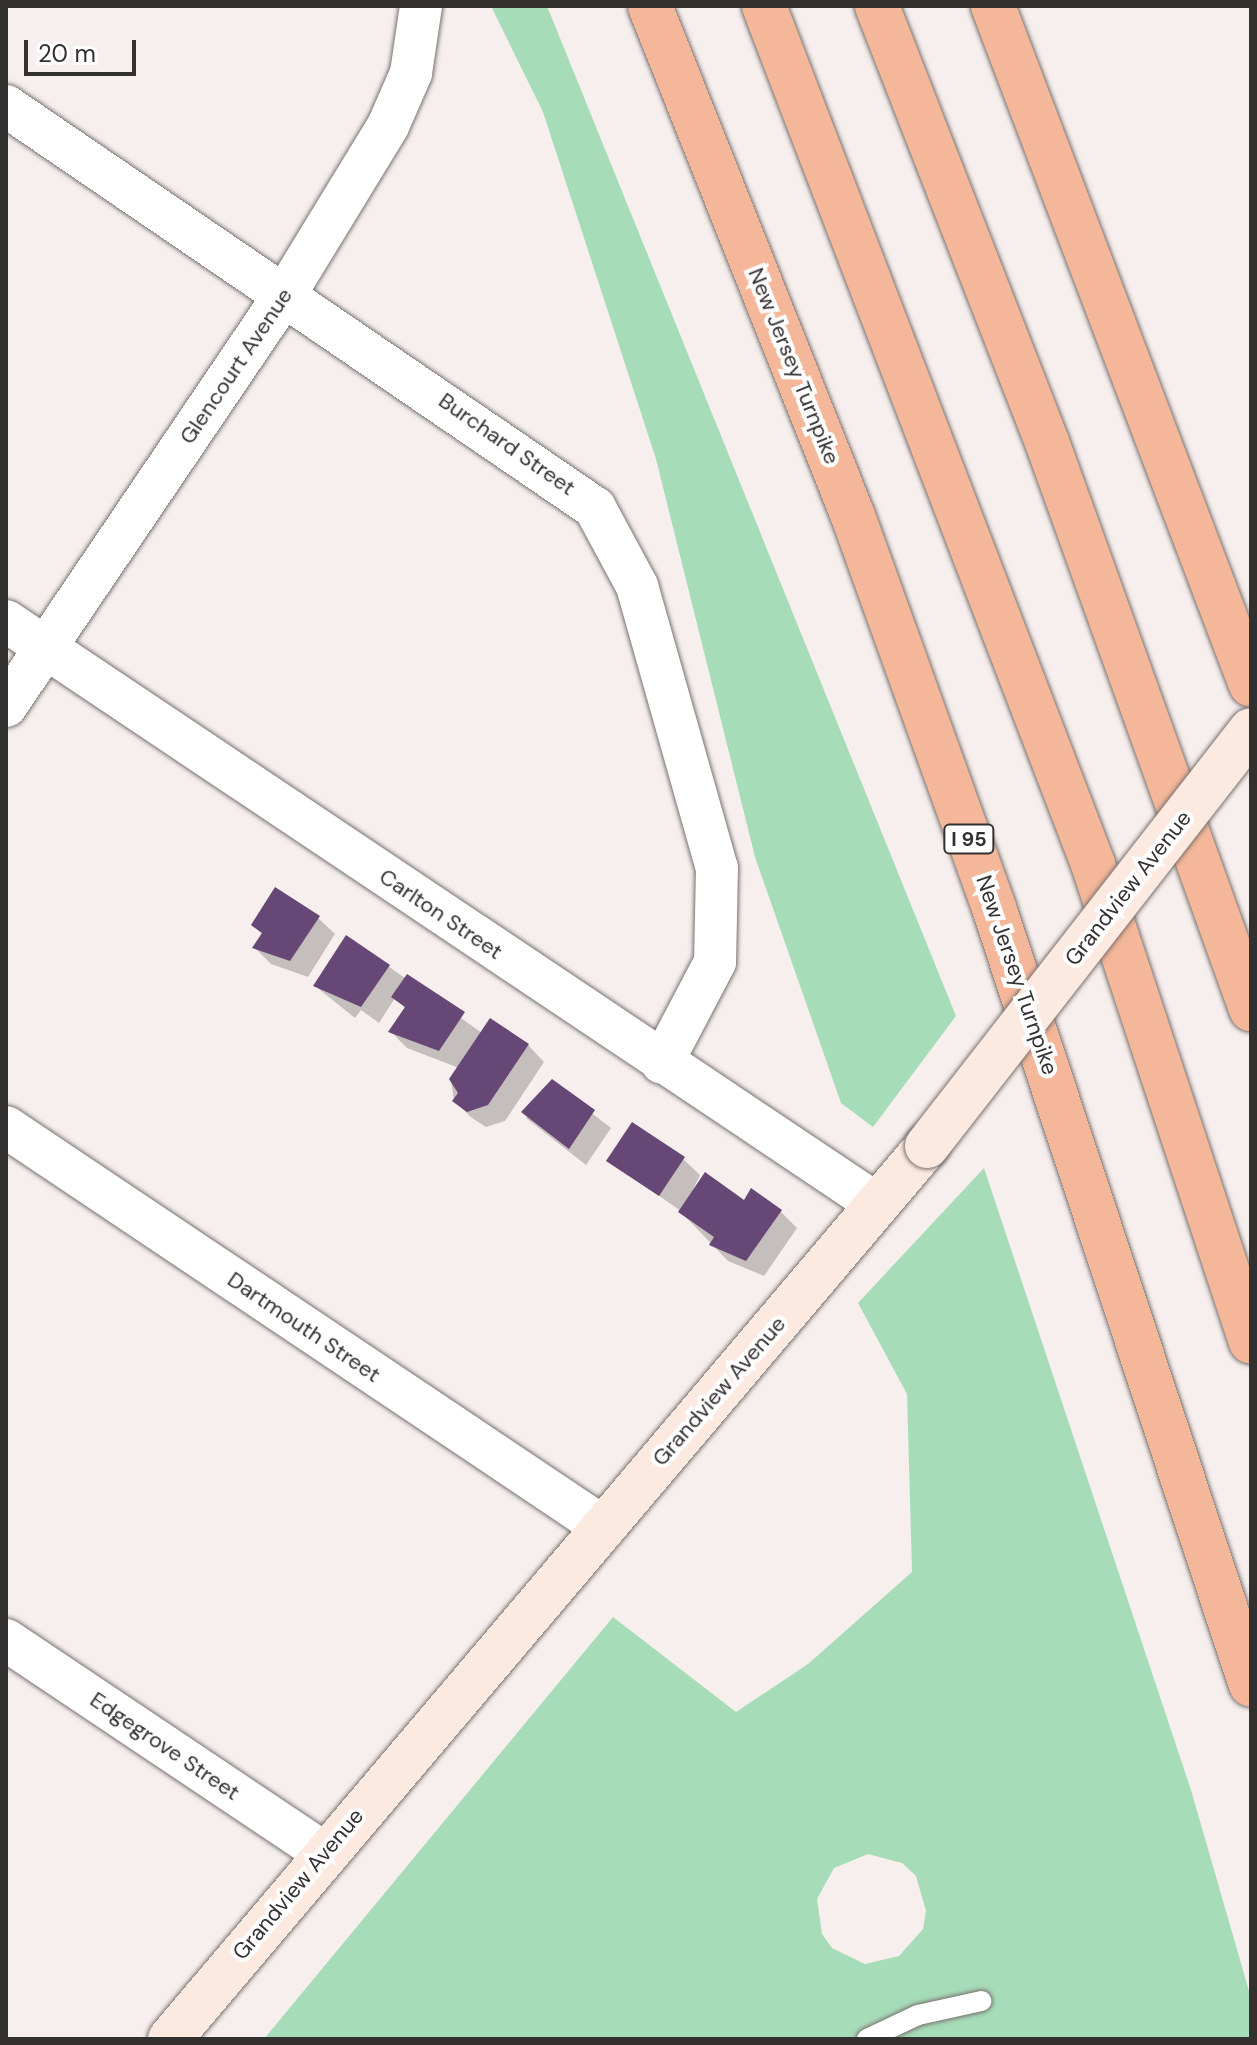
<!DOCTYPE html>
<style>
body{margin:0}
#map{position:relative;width:1257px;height:2045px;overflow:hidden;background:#f6efed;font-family:"DM Sans",sans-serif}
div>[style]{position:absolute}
.green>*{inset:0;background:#a7dcb8}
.shadow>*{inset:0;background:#0003}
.building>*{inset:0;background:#674775}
.roads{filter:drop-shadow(0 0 2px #787270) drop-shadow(0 0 2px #787270)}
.lane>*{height:20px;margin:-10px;padding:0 10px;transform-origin:10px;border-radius:10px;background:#fff}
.street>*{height:42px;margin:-21px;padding:0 21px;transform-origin:21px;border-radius:21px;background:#fff}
.secondary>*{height:44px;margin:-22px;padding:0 22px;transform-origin:22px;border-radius:22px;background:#fce9e0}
.highway>*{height:44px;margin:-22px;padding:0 22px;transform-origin:22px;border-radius:22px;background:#f5b799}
.bridges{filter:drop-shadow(0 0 2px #787270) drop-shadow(0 0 2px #787270)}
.secondary-bridge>*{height:44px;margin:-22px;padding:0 22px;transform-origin:22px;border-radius:22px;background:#fce9e0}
span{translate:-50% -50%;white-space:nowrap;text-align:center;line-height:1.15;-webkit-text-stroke:8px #fefefe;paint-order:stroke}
.shield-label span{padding:2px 6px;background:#fefefe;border:2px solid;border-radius:6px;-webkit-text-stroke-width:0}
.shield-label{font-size:20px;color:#333130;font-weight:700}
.street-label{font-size:22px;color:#333130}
.frame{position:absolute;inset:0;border:8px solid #333130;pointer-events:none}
.scale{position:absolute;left:24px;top:40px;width:112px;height:36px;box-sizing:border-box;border:4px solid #333130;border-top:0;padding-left:10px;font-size:24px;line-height:28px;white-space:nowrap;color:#333130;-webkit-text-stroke:6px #fefefe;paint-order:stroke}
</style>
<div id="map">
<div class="green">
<div style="clip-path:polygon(491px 6px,547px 6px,956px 1016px,873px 1127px,841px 1103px,755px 857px,656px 459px,543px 112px)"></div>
<div style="clip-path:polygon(evenodd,984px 1168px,1191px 1790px,1251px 1998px,1251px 2039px,264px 2039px,613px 1617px,736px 1712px,808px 1664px,912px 1572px,907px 1394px,858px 1303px,984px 1168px,868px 1854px,902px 1863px,916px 1876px,926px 1911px,923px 1929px,899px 1956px,865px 1964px,832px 1948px,822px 1934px,817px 1899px,834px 1868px,868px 1854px)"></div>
</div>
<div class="shadow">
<div style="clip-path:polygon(318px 918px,335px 934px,308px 977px,271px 964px,255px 948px,263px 935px,253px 925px)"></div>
<div style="clip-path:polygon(388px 966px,482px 1033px,528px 1045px,544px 1062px,505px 1121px,486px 1127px,472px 1118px,454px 1101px,451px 1080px,459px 1068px,407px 1048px,391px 1032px,406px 1009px,395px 998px,379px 1023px,361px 1010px,355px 1018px,315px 986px)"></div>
<div style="clip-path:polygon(552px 1082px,611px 1128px,586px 1165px,526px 1118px)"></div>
<div style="clip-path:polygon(683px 1159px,700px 1175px,688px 1200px,780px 1211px,797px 1228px,764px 1276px,728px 1261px,678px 1209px,609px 1161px)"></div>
</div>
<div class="building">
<div style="clip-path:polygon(275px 887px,320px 916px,290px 961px,252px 948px,262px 933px,251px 925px)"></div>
<div style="clip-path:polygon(346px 935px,390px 965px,361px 1007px,313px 986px)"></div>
<div style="clip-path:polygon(407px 974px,465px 1012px,439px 1051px,388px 1032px,405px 1007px,391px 997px)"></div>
<div style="clip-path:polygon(490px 1018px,529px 1044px,488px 1105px,467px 1112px,452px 1101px,458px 1093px,449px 1079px)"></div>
<div style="clip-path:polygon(552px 1079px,595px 1110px,569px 1149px,521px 1112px)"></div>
<div style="clip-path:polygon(632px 1122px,685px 1157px,659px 1196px,606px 1161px)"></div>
<div style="clip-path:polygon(705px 1172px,744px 1200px,751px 1188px,782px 1210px,746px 1261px,709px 1245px,714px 1237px,678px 1212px)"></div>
</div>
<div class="roads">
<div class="lane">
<div style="left:867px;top:2039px;width:56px;rotate:-25.2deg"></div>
<div style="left:918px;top:2015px;width:65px;rotate:-12.5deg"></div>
</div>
<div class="street">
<div style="left:6px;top:106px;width:713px;rotate:34.31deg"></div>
<div style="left:595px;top:508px;width:89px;rotate:61.7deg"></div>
<div style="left:637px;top:586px;width:293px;rotate:74.2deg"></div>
<div style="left:717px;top:868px;width:94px;rotate:91.2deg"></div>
<div style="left:715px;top:962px;width:114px;rotate:117.7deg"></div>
<div style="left:6px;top:621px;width:1049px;rotate:33.81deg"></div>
<div style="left:6px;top:706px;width:499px;rotate:-55.9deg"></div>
<div style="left:286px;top:293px;width:196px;rotate:-58.6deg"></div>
<div style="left:388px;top:126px;width:58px;rotate:-66.5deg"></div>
<div style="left:411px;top:73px;width:68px;rotate:-81.5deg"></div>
<div style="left:6px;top:1127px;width:719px;rotate:33.82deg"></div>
<div style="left:6px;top:1640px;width:381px;rotate:33.8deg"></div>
</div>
<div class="secondary">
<div style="left:170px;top:2039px;width:1171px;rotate:-49.71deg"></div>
</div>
<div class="highway">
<div style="left:650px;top:6px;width:549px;rotate:68.3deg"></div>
<div style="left:853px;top:516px;width:417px;rotate:70.2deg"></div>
<div style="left:994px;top:908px;width:818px;rotate:71.7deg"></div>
<div style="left:764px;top:6px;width:919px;rotate:69.02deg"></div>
<div style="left:1093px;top:864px;width:503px;rotate:71.71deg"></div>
<div style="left:877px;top:6px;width:468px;rotate:68.7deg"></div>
<div style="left:1047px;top:442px;width:603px;rotate:70.21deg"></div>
<div style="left:993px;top:6px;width:726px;rotate:69.19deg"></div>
</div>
</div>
<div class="bridges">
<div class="secondary-bridge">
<div style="left:927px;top:1146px;width:527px;rotate:-52.09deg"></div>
</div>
</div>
<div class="shield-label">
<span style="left:969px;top:839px">I 95</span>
</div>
<div class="street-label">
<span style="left:236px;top:366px;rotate:-56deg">Glencourt Avenue</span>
<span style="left:794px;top:366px;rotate:68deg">New Jersey Turnpike</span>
<span style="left:507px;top:444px;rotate:35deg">Burchard Street</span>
<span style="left:1128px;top:888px;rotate:-52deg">Grandview Avenue</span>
<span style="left:441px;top:914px;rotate:34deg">Carlton Street</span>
<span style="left:1017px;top:975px;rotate:71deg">New Jersey Turnpike</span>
<span style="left:304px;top:1327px;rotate:34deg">Dartmouth Street</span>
<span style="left:719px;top:1391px;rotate:-49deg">Grandview Avenue</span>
<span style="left:165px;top:1746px;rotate:34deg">Edgegrove Street</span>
<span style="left:298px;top:1884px;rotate:-50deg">Grandview Avenue</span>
</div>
<div class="frame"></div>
<div class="scale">20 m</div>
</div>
